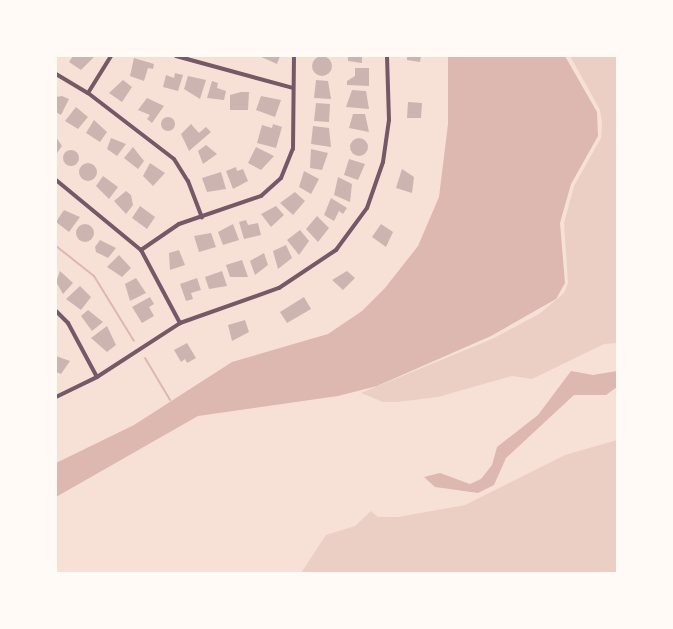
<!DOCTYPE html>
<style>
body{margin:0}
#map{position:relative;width:673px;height:629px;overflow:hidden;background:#f7e1d7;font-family:"Alegreya Sans",sans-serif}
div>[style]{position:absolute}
.green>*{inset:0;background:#ebcfc5}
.water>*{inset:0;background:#dcb8b0}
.stream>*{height:2px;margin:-1px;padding:0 1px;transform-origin:1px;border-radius:1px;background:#dcb8b0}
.building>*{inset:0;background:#ccb4b1}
.round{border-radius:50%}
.minor>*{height:4px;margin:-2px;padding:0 2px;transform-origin:2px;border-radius:2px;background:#755966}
span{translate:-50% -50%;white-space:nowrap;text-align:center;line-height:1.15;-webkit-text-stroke:4.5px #fffaf5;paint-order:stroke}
.frame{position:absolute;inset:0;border:57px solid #fffaf5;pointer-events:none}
</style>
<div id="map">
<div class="green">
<div style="clip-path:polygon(570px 56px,617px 56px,617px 343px,604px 344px,532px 379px,512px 376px,438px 397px,397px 402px,383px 402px,361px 393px,492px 339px,539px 314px,564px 293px,568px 283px,564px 223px,574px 186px,601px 138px,602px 123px,600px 110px)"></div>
<div style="clip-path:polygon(617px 440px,617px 573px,301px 573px,326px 535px,355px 526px,371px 511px,378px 517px,398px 517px,465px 505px,565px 455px)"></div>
</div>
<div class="water">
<div style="clip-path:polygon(448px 56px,565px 56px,597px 112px,598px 136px,571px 184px,560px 223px,565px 283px,556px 299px,491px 336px,377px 386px,338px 396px,198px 416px,56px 497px,56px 463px,134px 425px,232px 362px,328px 334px,362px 311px,385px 288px,418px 246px,439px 197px,448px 124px)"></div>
<div style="clip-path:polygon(571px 371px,593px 375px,617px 371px,617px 387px,606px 395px,574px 395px,506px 458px,494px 485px,478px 493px,435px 487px,424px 477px,440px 473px,470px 484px,481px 479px,492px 465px,497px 447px,538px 415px)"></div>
</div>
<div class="stream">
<div style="left:56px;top:246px;width:48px;rotate:38.3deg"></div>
<div style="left:94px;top:276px;width:76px;rotate:58.4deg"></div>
<div style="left:145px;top:358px;width:49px;rotate:59.2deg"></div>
</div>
<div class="building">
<div style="clip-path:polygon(73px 56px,95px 56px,81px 70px,69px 62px)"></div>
<div style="clip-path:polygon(259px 56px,280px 56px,277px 64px)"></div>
<div style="clip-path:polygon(348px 56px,362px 56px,362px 63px,348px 61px)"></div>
<div style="clip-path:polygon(407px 56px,421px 56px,420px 62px,407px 60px)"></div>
<div class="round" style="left:312px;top:56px;width:20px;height:20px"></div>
<div style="clip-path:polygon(134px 58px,154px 64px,153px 69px,148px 68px,144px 81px,130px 76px)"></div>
<div style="clip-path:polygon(355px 68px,369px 68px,369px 86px,347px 85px,347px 81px,355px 76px)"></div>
<div style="clip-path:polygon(175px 73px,183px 75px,178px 91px,163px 87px,166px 75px,174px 78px)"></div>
<div style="clip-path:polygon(188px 76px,206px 80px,200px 99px,184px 89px)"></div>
<div style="clip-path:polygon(123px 80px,132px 87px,122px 102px,109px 93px)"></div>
<div style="clip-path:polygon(316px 80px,328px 81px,331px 99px,314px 98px)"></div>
<div style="clip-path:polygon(212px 81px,218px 83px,217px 88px,226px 91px,224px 100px,207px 98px)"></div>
<div style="clip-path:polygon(352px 90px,366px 91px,369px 109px,346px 107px)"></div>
<div style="clip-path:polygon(241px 92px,249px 92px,248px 110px,230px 110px,230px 95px)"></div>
<div style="clip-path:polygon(62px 96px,69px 99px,61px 115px,56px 112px,56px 97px)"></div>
<div style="clip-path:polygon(261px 96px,281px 100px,275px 117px,256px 110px)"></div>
<div style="clip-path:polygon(147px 98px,164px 106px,152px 123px,147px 119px,150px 115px,138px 110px)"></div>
<div style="clip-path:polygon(408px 102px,422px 103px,421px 118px,407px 118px)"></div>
<div style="clip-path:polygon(316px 103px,330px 104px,329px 122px,314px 121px)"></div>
<div style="clip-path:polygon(76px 107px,88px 117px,78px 129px,65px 121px)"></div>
<div style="clip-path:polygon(353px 114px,365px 114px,369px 132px,349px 128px)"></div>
<div class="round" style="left:161px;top:117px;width:14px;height:14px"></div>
<div style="clip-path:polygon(94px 120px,107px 132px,100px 142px,86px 133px)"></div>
<div style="clip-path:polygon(191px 124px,199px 133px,206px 127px,211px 132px,189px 151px,181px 134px)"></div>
<div style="clip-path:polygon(273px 124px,282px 127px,276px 148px,257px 143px,262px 125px,272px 128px)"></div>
<div style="clip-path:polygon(313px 126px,329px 128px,331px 147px,311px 144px)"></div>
<div style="clip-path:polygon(56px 137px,62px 146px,57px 153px,56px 151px)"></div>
<div style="clip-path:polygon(111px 138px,126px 144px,117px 156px,107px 149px)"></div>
<div class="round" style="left:350px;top:138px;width:18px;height:18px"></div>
<div style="clip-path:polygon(206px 145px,217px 154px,203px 164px,198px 151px)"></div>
<div style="clip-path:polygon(133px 147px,144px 161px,138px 169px,124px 158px)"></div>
<div style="clip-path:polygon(256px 147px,274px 156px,261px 170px,248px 163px)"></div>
<div style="clip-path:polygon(311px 149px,328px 153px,322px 170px,310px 168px)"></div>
<div class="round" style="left:63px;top:150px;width:16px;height:16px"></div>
<div style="clip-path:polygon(349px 159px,365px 164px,358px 180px,344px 175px)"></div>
<div style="clip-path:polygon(150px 163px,165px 173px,153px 186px,143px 176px)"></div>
<div class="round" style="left:79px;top:163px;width:18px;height:18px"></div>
<div style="clip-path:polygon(236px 167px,237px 171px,243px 169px,248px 181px,233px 189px,226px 171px)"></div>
<div style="clip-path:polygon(402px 169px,414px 177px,412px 193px,396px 188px)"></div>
<div style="clip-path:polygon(304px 171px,319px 179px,311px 194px,299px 187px)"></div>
<div style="clip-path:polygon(221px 172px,226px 189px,207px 192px,202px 178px)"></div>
<div style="clip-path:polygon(103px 176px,118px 187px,109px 199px,96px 186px)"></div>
<div style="clip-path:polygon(338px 177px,352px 184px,350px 202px,334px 195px)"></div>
<div style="clip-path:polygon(126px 191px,131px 195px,133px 205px,126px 214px,114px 201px)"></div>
<div style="clip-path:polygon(295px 192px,305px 201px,293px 215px,280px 203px)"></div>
<div style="clip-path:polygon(331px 198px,347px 208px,343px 214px,339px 211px,334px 221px,324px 215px)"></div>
<div style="clip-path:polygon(140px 206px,155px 217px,147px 229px,132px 218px)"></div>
<div style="clip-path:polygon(276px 206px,284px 215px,271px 227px,261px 214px)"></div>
<div style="clip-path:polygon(64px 210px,80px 217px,69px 232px,56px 222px)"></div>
<div style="clip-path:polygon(317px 216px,329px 228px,318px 242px,306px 229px)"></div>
<div style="clip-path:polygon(246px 220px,248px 225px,258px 223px,261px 235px,244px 239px,239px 222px)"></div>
<div style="clip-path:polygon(233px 224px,239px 240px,223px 245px,218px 232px)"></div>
<div style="clip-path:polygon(381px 224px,393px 232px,386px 247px,372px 237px)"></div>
<div class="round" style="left:76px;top:224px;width:18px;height:18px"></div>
<div style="clip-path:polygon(300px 230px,309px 241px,299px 255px,287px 240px)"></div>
<div style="clip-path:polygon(211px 233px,216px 247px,199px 252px,194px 236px)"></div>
<div style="clip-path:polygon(100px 240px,116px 248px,108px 258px,96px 252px,95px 247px)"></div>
<div style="clip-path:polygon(286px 245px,292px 258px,278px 269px,273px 251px)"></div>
<div style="clip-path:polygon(179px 250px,185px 265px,170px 270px,169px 253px)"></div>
<div style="clip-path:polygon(264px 253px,268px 265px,255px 275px,250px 261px)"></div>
<div style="clip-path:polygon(119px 255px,131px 268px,122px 277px,107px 267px)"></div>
<div style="clip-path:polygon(242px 260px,248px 277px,230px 277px,226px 265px)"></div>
<div style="clip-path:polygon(60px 271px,73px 283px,63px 294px,56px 282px)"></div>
<div style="clip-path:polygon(222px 271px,227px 286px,209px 289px,205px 277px)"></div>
<div style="clip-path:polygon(347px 271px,355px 278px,343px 290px,332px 280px)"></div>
<div style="clip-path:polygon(136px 278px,146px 293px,130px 301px,125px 284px)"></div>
<div style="clip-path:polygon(197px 278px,201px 290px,191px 293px,193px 299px,186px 301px,180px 284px)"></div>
<div style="clip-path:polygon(80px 286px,91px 297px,81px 310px,66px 299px)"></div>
<div style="clip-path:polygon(150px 297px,154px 304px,149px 307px,154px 316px,142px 323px,132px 307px)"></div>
<div style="clip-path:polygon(304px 297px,311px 309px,287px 323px,280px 312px)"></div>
<div style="clip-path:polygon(88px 310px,103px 322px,92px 331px,81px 316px)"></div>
<div style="clip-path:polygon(245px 320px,249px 332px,232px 341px,228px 325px)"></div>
<div style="clip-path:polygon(107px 326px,116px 345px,107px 352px,91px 338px)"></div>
<div style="clip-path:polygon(187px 343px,196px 358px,187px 363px,185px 359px,181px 362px,174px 350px)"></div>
<div style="clip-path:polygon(56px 356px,70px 361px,61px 374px,56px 372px)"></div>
</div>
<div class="minor">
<div style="left:176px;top:56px;width:121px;rotate:15.3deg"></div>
<div style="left:56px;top:74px;width:37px;rotate:31deg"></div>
<div style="left:88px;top:93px;width:108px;rotate:37.5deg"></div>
<div style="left:174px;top:159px;width:26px;rotate:58deg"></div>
<div style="left:188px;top:181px;width:39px;rotate:69deg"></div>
<div style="left:88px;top:93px;width:44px;rotate:-58.1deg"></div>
<div style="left:56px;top:180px;width:110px;rotate:39.5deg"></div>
<div style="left:141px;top:250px;width:83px;rotate:61.9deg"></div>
<div style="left:141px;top:250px;width:46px;rotate:-34.4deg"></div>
<div style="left:179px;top:224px;width:87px;rotate:-18.9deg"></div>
<div style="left:261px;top:196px;width:27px;rotate:-42deg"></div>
<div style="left:281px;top:178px;width:31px;rotate:-68deg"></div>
<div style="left:293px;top:149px;width:93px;rotate:-89.4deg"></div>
<div style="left:56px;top:311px;width:17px;rotate:45deg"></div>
<div style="left:68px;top:323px;width:61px;rotate:61.8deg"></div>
<div style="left:56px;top:397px;width:46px;rotate:-26deg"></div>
<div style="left:97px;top:377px;width:99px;rotate:-33deg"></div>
<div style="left:180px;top:323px;width:105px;rotate:-19.5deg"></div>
<div style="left:279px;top:288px;width:69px;rotate:-33.7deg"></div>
<div style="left:336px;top:250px;width:52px;rotate:-53.6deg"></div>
<div style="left:367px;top:208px;width:49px;rotate:-70.8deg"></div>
<div style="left:383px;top:162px;width:42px;rotate:-81.9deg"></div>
<div style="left:389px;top:120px;width:64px;rotate:-91.8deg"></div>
</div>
<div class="frame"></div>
</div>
